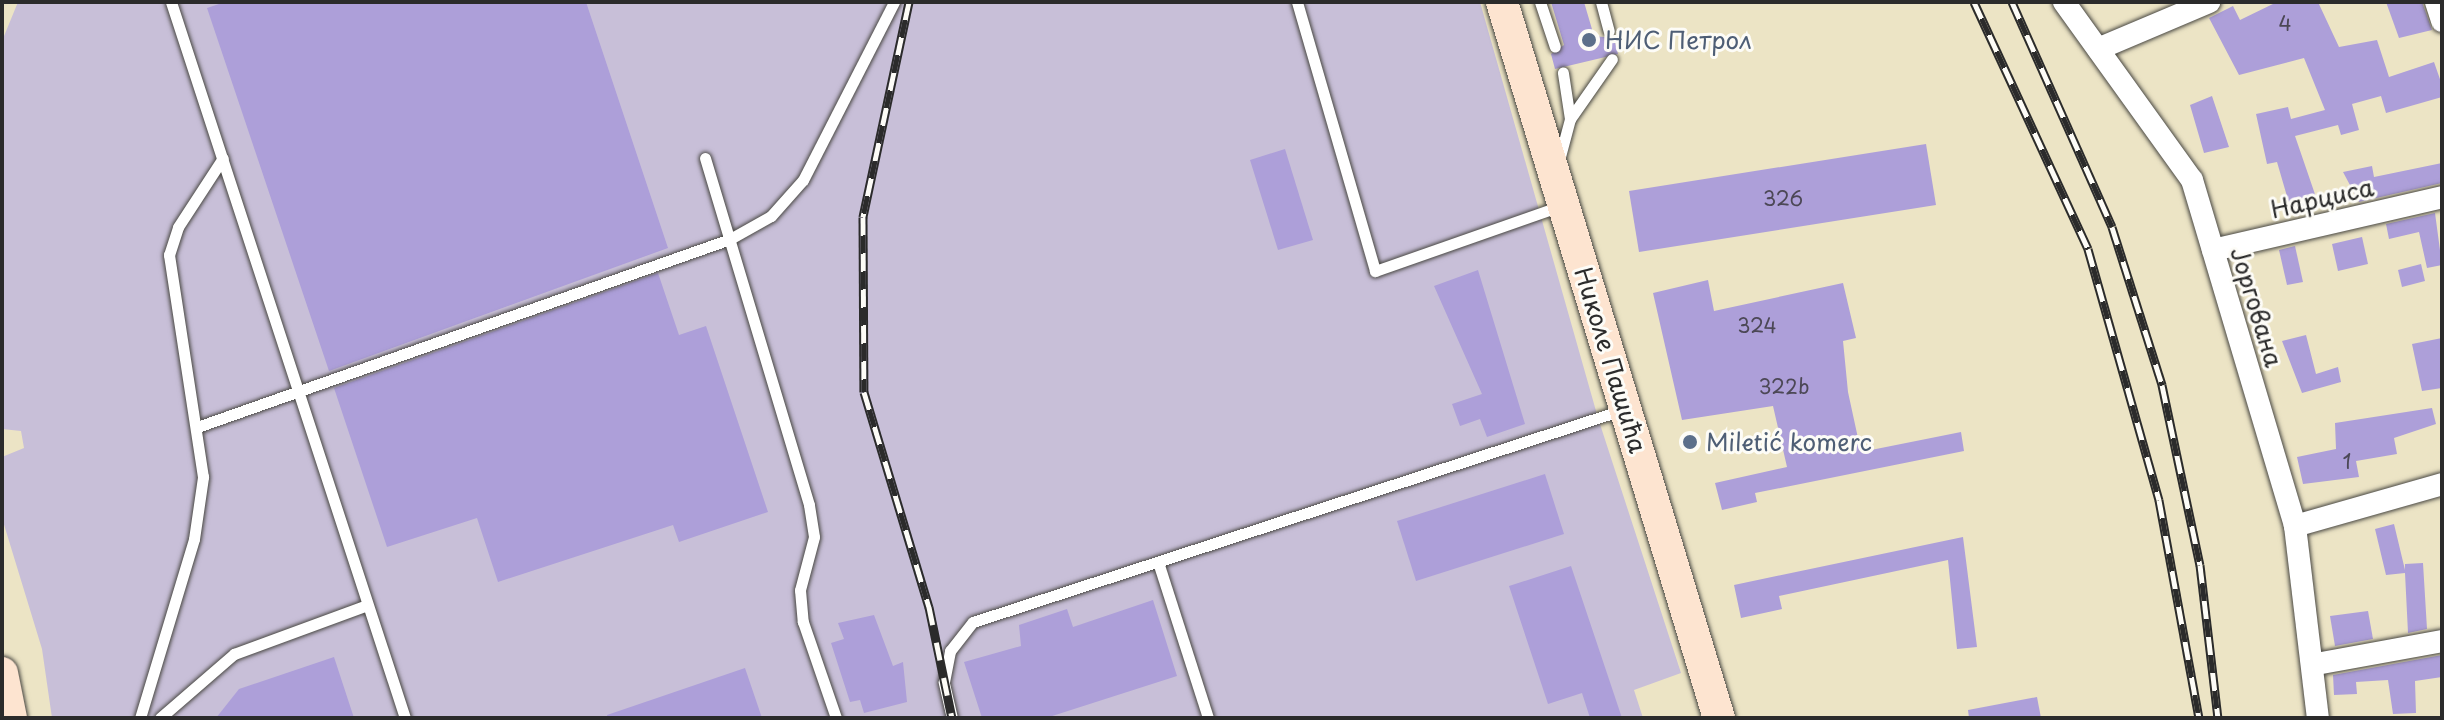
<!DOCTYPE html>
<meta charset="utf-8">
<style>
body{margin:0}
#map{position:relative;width:2444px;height:720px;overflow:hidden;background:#ece4c5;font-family:"Playpen Sans",sans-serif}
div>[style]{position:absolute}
.industrial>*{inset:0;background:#c8bfd8}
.building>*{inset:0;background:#ad9fd9}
.roads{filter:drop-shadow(0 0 2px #484742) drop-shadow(0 0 2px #484742)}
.service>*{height:11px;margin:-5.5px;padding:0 5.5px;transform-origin:5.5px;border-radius:5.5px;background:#fff}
.minor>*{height:22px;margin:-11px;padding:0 11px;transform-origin:11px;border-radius:11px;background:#fff}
.secondary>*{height:32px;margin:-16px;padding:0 16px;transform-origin:16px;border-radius:16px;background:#fde4d0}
.rail>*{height:9px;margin-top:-4.5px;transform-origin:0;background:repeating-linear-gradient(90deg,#fdfcf7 0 18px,#2b2b2b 0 36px);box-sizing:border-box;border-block:2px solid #2b2b2b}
.dots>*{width:22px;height:22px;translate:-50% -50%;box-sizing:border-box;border:4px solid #fdfcf7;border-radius:50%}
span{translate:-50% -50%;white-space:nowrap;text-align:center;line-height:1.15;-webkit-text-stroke:6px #fdfcf7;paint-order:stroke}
.number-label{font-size:20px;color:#4c4856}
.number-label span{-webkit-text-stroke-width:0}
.service-label{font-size:24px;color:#4e5e75}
.left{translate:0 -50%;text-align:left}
.street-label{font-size:24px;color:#2b2b2b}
.frame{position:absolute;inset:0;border:4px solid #2b2b2b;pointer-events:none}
</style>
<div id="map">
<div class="industrial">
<div style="clip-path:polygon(18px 2px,1480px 2px,1598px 418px,1681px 673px,1634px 690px,1643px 718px,52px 718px,42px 649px,2px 518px,2px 457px,24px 448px,21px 431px,2px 429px,2px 41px)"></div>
</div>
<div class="building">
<div style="clip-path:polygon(225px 2px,586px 2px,668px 248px,329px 371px,207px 8px)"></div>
<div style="clip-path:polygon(1551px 2px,1584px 2px,1594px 36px,1614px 38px,1618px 54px,1555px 69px,1551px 54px,1564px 45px)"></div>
<div style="clip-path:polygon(2277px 2px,2318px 2px,2339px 47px,2377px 40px,2389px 77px,2434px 62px,2442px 85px,2442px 97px,2386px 113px,2381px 96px,2352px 104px,2359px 130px,2341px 135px,2338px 125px,2295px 136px,2318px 203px,2291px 210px,2277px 162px,2267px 164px,2256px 114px,2288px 107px,2291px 119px,2325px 110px,2304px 58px,2239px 75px,2209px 18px,2233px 6px,2240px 20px)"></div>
<div style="clip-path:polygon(2386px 2px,2422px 2px,2432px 30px,2399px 38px)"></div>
<div style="clip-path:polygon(2212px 96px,2229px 147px,2204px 153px,2190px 105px)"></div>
<div style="clip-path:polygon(1926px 144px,1936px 205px,1639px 252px,1629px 191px)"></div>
<div style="clip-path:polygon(1285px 149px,1313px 240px,1278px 250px,1250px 160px)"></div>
<div style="clip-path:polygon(2442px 163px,2442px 183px,2359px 202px,2343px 172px,2372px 166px,2374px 177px)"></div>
<div style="clip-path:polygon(2435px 213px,2442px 265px,2427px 268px,2419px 232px,2389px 239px,2386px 224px)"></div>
<div style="clip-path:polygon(2362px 237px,2368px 264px,2338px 271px,2332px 244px)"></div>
<div style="clip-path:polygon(2295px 246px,2303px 282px,2287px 285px,2279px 250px)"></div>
<div style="clip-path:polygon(2421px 264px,2425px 281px,2402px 287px,2398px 270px)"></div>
<div style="clip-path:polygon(1478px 270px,1525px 424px,1487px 437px,1480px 419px,1460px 426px,1452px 404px,1482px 394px,1434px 286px)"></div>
<div style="clip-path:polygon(658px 273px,679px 335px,706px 326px,768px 512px,679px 542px,673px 525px,498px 582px,477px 518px,387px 547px,334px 388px)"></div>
<div style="clip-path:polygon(1708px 280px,1714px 311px,1843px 283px,1856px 338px,1843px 341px,1848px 392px,1861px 452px,1961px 432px,1964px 451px,1755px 493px,1757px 502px,1722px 510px,1715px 483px,1787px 467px,1773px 406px,1682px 420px,1653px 293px)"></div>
<div style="clip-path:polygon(2306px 335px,2316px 374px,2338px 367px,2341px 382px,2302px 393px,2282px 341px)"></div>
<div style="clip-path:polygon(2442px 338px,2442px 388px,2422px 391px,2412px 344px)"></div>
<div style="clip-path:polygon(2432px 408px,2436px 424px,2394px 438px,2397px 454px,2356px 461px,2359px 477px,2303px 484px,2297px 457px,2336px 449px,2335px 423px)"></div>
<div style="clip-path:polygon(1545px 474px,1564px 534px,1416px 581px,1397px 521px)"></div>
<div style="clip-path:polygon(2394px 524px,2405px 570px,2405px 564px,2423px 563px,2427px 629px,2408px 633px,2405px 573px,2386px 575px,2375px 529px)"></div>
<div style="clip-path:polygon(1963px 537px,1977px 647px,1957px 649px,1948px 560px,1779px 596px,1782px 609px,1741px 618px,1734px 585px)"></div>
<div style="clip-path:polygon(1571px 566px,1622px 718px,1590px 718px,1582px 693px,1548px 704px,1509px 586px)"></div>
<div style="clip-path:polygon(1153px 600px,1177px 676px,1046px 718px,982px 718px,964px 662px,1021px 646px,1019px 625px,1067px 609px,1073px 627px)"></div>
<div style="clip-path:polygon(2368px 611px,2373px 639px,2335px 646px,2330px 616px)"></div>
<div style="clip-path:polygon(874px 615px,893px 666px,903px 662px,907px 702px,864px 713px,860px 700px,850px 702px,831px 643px,844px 639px,838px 623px)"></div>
<div style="clip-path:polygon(2442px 655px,2442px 677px,2415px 681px,2416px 713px,2393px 714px,2388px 680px,2356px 682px,2357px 694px,2334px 695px,2333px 675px)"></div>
<div style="clip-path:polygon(334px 657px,354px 718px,216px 718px,239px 689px)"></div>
<div style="clip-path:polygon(745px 668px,762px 718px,608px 718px,607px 715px)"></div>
<div style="clip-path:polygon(2037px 697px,2041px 718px,1969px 718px,1968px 710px)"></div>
</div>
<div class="roads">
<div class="service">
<div style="left:171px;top:2px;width:753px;rotate:71.9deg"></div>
<div style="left:1297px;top:2px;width:280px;rotate:73.8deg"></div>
<div style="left:1375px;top:271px;width:199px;rotate:-19.3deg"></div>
<div style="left:1540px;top:2px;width:47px;rotate:71.6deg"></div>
<div style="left:1601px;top:2px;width:30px;rotate:75deg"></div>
<div style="left:1570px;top:119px;width:73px;rotate:-55deg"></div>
<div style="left:705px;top:158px;width:362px;rotate:73.3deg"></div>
<div style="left:809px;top:505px;width:32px;rotate:81deg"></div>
<div style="left:814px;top:537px;width:55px;rotate:104.8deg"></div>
<div style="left:800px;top:590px;width:32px;rotate:85deg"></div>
<div style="left:803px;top:622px;width:102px;rotate:71deg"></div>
<div style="left:1558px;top:164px;width:47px;rotate:-75.1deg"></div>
<div style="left:1570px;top:119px;width:47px;rotate:-98.7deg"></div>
<div style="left:200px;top:426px;width:562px;rotate:-19.43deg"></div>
<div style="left:730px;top:239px;width:47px;rotate:-29.3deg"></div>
<div style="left:771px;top:216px;width:48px;rotate:-48.4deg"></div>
<div style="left:803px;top:180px;width:200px;rotate:-62.9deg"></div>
<div style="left:1158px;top:562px;width:164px;rotate:72.2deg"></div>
<div style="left:140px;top:718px;width:187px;rotate:-73.2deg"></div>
<div style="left:194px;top:539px;width:63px;rotate:-81.7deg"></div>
<div style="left:203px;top:477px;width:225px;rotate:-98.7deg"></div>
<div style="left:169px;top:255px;width:29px;rotate:-72deg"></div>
<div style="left:178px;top:227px;width:82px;rotate:-56.9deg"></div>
<div style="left:160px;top:718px;width:98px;rotate:-40.9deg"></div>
<div style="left:234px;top:654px;width:142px;rotate:-20.2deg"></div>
<div style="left:952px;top:718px;width:37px;rotate:-103deg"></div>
<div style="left:944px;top:682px;width:32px;rotate:-79deg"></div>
<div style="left:950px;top:651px;width:37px;rotate:-52deg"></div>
<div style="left:973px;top:622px;width:686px;rotate:-18.09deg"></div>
</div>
<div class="minor">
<div style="left:2064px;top:2px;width:219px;rotate:54.3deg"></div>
<div style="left:2192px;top:180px;width:361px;rotate:73.4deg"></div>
<div style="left:2295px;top:526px;width:193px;rotate:83.2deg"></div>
<div style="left:2436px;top:2px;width:20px;rotate:72deg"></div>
<div style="left:2098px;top:49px;width:121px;rotate:-22.9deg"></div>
<div style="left:2213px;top:250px;width:235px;rotate:-13deg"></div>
<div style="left:2295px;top:526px;width:153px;rotate:-15.9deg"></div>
<div style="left:2316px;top:664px;width:128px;rotate:-10.3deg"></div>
</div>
<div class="secondary">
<div style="left:1502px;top:2px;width:748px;rotate:73.14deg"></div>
<div style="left:2px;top:673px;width:46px;rotate:78.7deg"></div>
</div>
</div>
<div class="rail">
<div style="left:909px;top:2px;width:220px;rotate:102.1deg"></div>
<div style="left:863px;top:217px;width:175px;rotate:89.7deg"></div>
<div style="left:864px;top:392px;width:225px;rotate:73.2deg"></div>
<div style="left:929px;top:607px;width:113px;rotate:78.3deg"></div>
<div style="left:1974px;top:2px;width:272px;rotate:65.2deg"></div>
<div style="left:2088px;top:249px;width:261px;rotate:74.2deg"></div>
<div style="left:2159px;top:500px;width:222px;rotate:79.6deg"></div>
<div style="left:2012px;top:2px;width:246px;rotate:66deg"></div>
<div style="left:2112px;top:227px;width:166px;rotate:72.4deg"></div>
<div style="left:2162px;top:385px;width:184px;rotate:78.1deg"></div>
<div style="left:2200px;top:565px;width:154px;rotate:83.3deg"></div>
</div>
<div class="dots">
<div style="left:1589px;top:40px;background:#5c6f8a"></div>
<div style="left:1690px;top:442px;background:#5c6f8a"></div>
</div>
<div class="number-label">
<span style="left:2285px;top:23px">4</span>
<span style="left:1783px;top:198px">326</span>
<span style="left:1757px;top:325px">324</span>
<span style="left:1784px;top:386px">322b</span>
<span style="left:2347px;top:461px">1</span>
</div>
<div class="service-label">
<span class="left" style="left:1605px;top:40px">НИС Петрол</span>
<span class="left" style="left:1706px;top:442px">Miletić komerc</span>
</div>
<div class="street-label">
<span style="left:2322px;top:198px;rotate:-13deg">Нарциса</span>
<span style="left:2257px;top:307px;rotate:73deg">Јоргована</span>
<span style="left:1611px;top:360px;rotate:73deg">Николе Пашића</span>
</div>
<div class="frame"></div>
</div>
